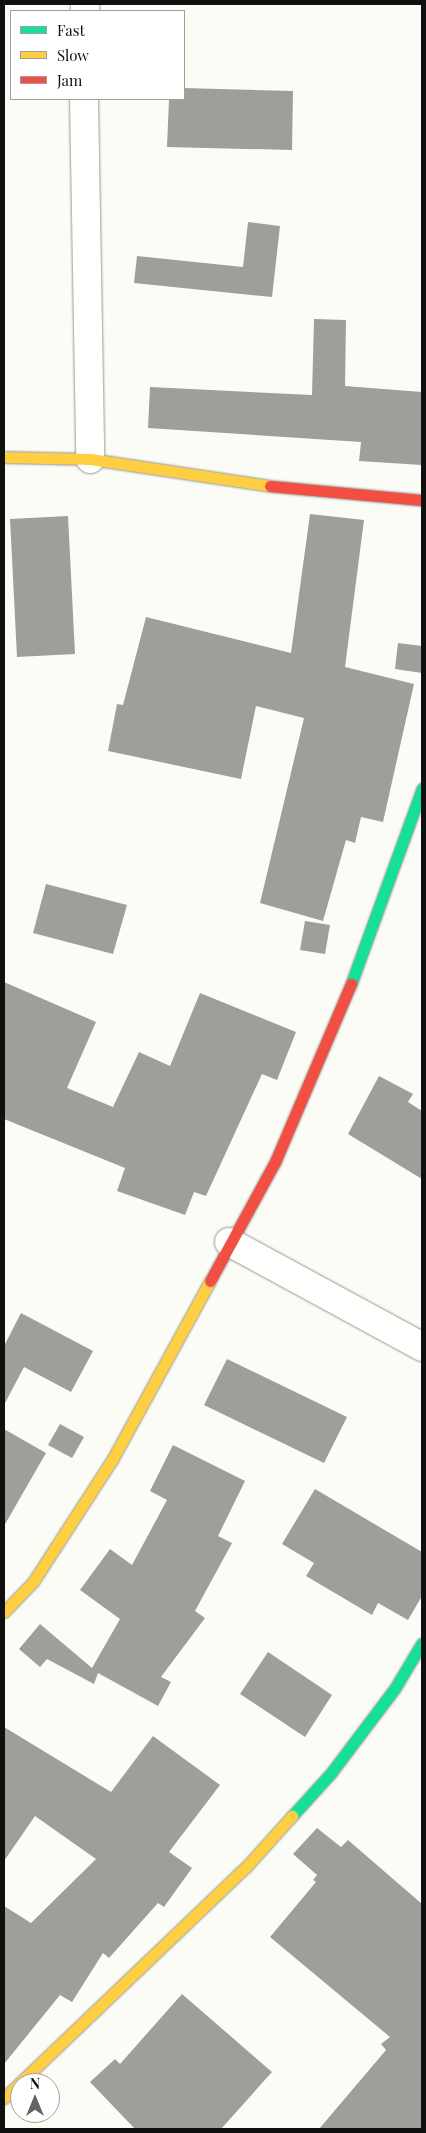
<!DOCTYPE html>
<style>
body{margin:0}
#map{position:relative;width:426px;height:2133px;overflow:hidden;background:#fcfcf7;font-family:"Playfair Display",serif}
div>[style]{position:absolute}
.building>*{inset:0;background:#a09e9b}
.roads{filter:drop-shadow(0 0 1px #969694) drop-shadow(0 0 1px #969694)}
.street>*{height:28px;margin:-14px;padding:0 14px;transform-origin:14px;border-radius:14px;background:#fffffe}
.fast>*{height:11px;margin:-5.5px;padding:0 5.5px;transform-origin:5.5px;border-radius:5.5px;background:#16e098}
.slow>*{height:11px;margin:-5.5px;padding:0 5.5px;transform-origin:5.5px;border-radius:5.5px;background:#ffcf43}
.jam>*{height:11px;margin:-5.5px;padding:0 5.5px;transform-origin:5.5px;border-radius:5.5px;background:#f24e42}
span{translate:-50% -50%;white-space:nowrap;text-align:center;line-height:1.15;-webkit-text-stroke:5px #fff;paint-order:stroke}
.frame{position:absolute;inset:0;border:5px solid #101010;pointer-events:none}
.legend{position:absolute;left:10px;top:10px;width:175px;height:90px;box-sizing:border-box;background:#fff;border:1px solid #9f9f9f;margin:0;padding:6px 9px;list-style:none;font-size:15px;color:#101010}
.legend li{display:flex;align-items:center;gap:10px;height:25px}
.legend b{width:25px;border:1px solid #9f9f9f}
.north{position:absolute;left:10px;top:2073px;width:50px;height:50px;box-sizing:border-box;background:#fff;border:1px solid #9f9f9f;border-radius:50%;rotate:0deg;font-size:14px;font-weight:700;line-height:20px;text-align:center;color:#101010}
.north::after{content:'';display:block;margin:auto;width:18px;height:22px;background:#636361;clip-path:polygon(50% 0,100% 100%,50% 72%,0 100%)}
</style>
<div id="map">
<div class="building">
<div style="clip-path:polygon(184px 88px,293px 91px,292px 150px,167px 147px,169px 99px,184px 99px)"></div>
<div style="clip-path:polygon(248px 222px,280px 226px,272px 297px,134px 283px,137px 256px,243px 267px)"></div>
<div style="clip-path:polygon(314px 319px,346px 320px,345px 386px,422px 392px,422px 465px,359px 461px,361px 442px,148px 428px,150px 387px,312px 395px)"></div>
<div style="clip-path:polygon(310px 514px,364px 520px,345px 667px,414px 684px,383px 822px,361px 817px,355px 843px,346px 840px,323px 921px,260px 903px,304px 718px,256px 706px,241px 779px,108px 751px,117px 704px,123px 705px,146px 617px,291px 653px)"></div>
<div style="clip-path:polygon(68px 516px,75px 654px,17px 657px,10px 519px)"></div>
<div style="clip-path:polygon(398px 643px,422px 646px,422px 673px,395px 669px)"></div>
<div style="clip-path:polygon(46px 884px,127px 905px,113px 954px,33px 933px)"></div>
<div style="clip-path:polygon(305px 921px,330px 925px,325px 954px,300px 950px)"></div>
<div style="clip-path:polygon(4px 982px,96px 1022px,67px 1088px,113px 1107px,139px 1052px,170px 1066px,200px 993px,296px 1032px,277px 1080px,262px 1074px,206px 1196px,194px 1192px,185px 1215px,117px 1191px,125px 1168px,4px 1119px)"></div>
<div style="clip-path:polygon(379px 1076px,413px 1094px,408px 1102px,422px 1111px,422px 1179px,348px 1134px)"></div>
<div style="clip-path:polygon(21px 1313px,93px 1351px,71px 1392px,24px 1367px,4px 1405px,4px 1346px)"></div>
<div style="clip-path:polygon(227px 1359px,347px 1417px,324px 1463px,204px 1405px)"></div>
<div style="clip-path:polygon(60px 1424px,84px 1437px,72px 1458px,48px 1445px)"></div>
<div style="clip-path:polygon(4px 1429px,46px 1453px,4px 1526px)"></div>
<div style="clip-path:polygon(173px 1445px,245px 1481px,218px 1536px,232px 1543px,195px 1611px,205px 1618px,161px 1677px,171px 1682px,158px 1706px,98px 1673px,94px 1684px,47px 1659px,40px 1667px,19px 1649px,40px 1624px,92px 1668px,120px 1619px,80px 1590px,110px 1549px,132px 1565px,167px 1500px,150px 1491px)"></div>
<div style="clip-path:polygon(315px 1489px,422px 1552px,422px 1596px,408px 1620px,378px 1603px,372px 1615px,306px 1576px,314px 1563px,282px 1544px)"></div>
<div style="clip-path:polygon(268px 1652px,332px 1695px,305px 1737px,240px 1694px)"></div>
<div style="clip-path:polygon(4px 1727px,111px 1792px,153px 1736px,220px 1785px,169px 1852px,192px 1868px,164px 1907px,158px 1903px,109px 1958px,103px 1953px,72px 2002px,60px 1995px,4px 2064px,4px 1906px,31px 1923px,96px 1859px,35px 1816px,4px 1861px)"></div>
<div style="clip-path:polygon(317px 1828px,341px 1847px,348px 1840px,422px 1904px,422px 2129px,319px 2129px,386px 2050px,381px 2044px,390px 2037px,270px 1937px,316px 1882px,313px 1880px,317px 1875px,293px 1854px)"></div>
<div style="clip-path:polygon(182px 1994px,272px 2072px,221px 2129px,135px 2129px,90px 2082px,115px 2059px,120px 2064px)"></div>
</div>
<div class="roads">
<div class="street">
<div style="left:85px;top:11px;width:7px;rotate:-90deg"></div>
<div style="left:84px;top:99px;width:360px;rotate:89deg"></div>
<div style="left:229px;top:1242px;width:220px;rotate:28.5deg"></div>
</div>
<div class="fast">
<div style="left:351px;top:984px;width:208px;rotate:-70deg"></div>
<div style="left:292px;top:1816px;width:58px;rotate:-47.8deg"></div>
<div style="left:331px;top:1773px;width:106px;rotate:-53deg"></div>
<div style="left:395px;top:1688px;width:52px;rotate:-59deg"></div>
</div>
<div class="slow">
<div style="left:4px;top:457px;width:86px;rotate:1.3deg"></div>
<div style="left:90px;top:459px;width:182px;rotate:8.5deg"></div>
<div style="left:4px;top:1612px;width:42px;rotate:-46deg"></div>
<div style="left:33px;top:1582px;width:145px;rotate:-57.1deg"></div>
<div style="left:112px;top:1460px;width:204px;rotate:-61.3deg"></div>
<div style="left:4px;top:2098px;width:335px;rotate:-43.7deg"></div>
<div style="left:246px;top:1867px;width:69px;rotate:-48deg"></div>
</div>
<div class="jam">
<div style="left:270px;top:486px;width:153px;rotate:5.3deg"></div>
<div style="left:210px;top:1281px;width:136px;rotate:-61.4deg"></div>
<div style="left:275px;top:1162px;width:194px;rotate:-66.9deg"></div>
</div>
</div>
<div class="frame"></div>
<ul class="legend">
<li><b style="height:6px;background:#16e098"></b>Fast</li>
<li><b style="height:6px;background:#ffcf43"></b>Slow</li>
<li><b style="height:6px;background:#f24e42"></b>Jam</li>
</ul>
<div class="north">N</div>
</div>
